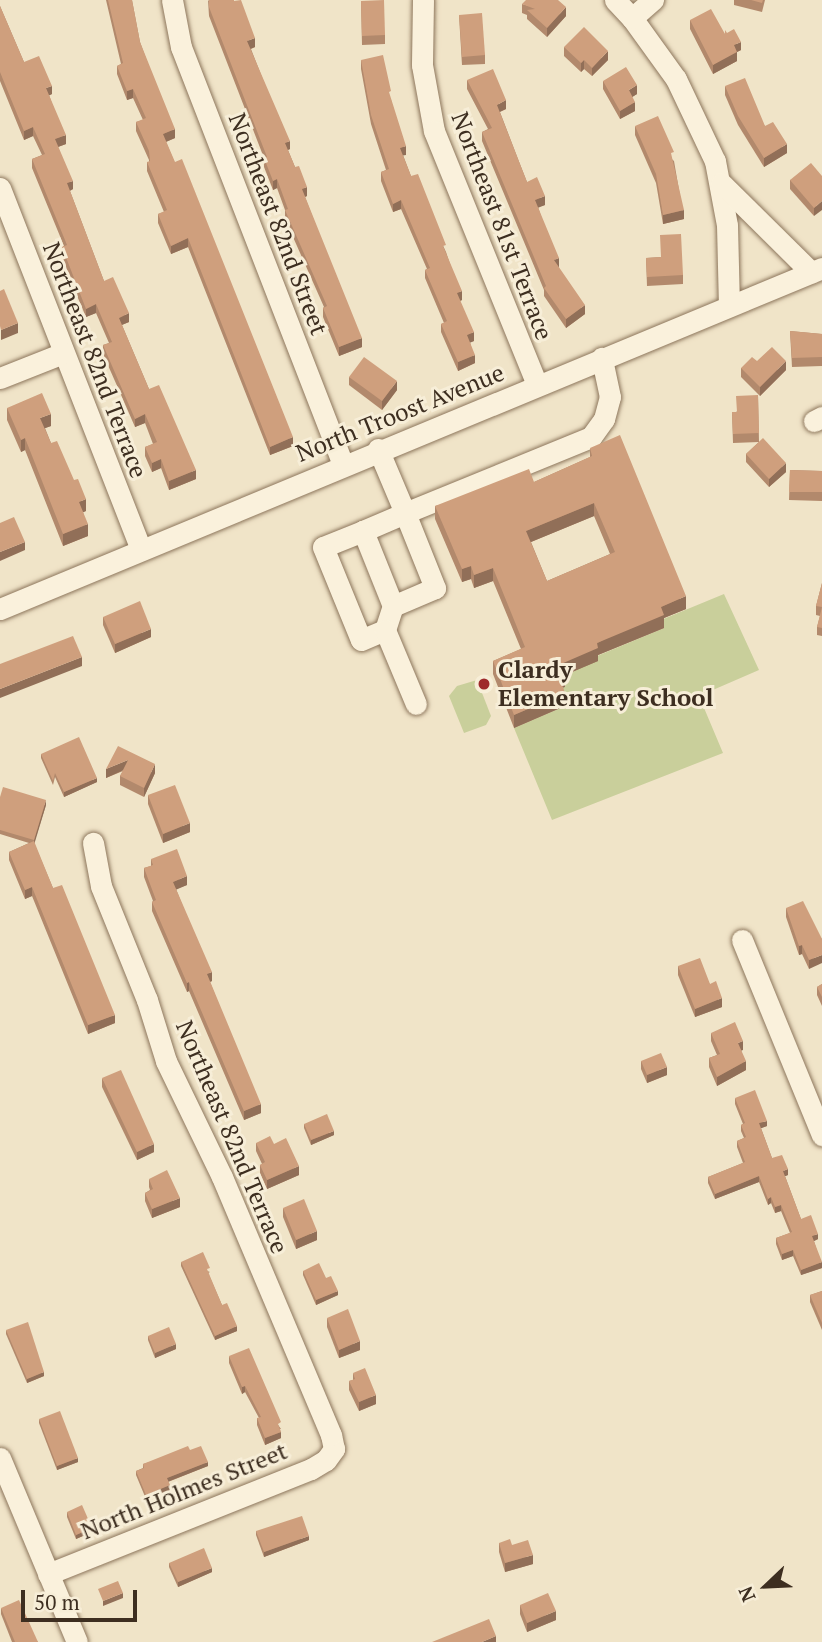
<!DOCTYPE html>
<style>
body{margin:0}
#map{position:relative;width:822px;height:1642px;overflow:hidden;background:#f0e4c8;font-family:"PT Serif",serif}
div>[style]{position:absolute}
.green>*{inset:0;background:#c9cf9b}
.roads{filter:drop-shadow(0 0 2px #8d765c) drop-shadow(0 0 2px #8d765c)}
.minor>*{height:21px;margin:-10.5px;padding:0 10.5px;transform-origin:10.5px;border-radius:10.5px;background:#faf1dc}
.wall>*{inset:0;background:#b2896c}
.shaded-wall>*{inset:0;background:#916f58}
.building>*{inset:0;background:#cf9f7d}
.dots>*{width:19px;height:19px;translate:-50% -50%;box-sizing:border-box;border:4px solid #f7eed8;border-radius:50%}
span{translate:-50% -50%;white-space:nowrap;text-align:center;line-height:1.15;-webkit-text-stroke:6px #f7eed8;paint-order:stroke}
.street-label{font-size:24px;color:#3d2e20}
.poi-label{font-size:24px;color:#3d2e20;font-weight:700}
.left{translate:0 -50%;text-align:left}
.north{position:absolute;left:731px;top:1551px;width:70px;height:70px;-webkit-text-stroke:5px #f7eed8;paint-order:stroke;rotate:247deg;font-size:19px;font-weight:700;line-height:28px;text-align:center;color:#3d2e20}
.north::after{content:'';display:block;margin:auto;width:24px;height:32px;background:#3d2e20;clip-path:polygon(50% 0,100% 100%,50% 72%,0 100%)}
.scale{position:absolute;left:21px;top:1590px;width:116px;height:32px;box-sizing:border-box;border:4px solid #3d2e20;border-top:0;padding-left:9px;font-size:21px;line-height:24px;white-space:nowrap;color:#3d2e20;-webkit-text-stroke:5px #f7eed8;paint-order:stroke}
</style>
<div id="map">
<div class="green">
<div style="clip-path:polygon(724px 594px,759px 670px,699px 696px,723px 753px,552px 820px,514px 728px,565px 706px,561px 677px,597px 656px,664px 628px,661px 620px)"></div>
<div style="clip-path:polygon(477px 680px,491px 716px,486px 725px,464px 733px,449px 696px,457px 686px)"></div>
</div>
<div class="roads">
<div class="minor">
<div style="left:172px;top:0;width:48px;rotate:79.2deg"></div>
<div style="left:181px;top:47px;width:447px;rotate:68.8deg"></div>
<div style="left:423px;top:0;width:65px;rotate:90.9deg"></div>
<div style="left:422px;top:65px;width:67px;rotate:79.7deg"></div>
<div style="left:434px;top:131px;width:274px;rotate:67.9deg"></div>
<div style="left:615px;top:0;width:25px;rotate:47deg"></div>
<div style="left:632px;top:18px;width:75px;rotate:54.2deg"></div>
<div style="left:676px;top:79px;width:91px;rotate:64.6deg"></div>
<div style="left:715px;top:161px;width:65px;rotate:79.4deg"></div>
<div style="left:727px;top:225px;width:81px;rotate:88.6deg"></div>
<div style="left:632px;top:18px;width:28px;rotate:-41deg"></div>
<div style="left:721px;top:183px;width:127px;rotate:44.7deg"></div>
<div style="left:0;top:188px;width:388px;rotate:68.7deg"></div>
<div style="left:0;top:378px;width:68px;rotate:-21.6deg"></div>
<div style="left:814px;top:421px;width:9px;rotate:-27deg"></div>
<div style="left:378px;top:449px;width:69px;rotate:67.1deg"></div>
<div style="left:405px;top:513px;width:81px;rotate:68.2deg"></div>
<div style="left:435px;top:588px;width:46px;rotate:156.8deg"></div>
<div style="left:393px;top:606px;width:81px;rotate:-111.8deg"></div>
<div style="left:363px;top:531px;width:46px;rotate:-23.2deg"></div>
<div style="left:405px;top:513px;width:201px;rotate:-22.2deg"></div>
<div style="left:591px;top:437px;width:22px;rotate:-54deg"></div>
<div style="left:604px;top:419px;width:23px;rotate:-75deg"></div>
<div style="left:610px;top:397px;width:40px;rotate:-102deg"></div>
<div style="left:363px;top:531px;width:43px;rotate:158.2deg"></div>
<div style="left:323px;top:547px;width:100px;rotate:67.8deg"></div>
<div style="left:361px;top:640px;width:26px;rotate:-23deg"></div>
<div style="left:385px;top:630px;width:25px;rotate:-72deg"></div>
<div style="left:0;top:609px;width:890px;rotate:-22.53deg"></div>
<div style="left:385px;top:630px;width:80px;rotate:67.3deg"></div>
<div style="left:742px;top:940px;width:211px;rotate:67.7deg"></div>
<div style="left:0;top:1458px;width:199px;rotate:67.3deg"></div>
<div style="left:48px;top:1574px;width:283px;rotate:-21.8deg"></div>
<div style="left:311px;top:1469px;width:17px;rotate:-31deg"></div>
<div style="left:326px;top:1460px;width:14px;rotate:-54deg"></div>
<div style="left:334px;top:1449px;width:14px;rotate:-102deg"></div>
<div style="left:331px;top:1435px;width:280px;rotate:-112.9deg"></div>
<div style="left:222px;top:1177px;width:129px;rotate:-115.8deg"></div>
<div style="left:166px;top:1061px;width:64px;rotate:-107.3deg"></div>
<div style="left:147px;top:1000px;width:123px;rotate:-112deg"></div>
<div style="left:101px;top:886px;width:44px;rotate:-100.5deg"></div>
</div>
</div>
<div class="wall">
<div style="clip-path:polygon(106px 0,132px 0,140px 42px,175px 138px,166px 142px,293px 446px,270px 455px,188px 247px,171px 254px,158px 223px,158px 214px,164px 212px,147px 171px,147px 162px,149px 162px,149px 160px,136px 131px,136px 122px,143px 120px,133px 98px,127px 100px,117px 74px,117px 66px,121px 64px)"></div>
<div style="clip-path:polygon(208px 0,255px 47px,251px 49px,290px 149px,288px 150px,307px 196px,305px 197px,362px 347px,339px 356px,323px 317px,323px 308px,324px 307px,285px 219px,285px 210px,277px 188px,273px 190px,264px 167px,264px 158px,209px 16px)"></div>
<div style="clip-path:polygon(734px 0,765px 0,762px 12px,734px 5px)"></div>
<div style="clip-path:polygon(361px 1px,385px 35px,385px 44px,362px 45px)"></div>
<div style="clip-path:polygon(522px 4px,566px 16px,547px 37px,527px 19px,527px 15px,522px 13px)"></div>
<div style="clip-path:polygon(0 6px,24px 62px,52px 94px,49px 95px,66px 144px,58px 147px,73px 189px,70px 191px,104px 281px,129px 322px,122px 325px,149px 389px,196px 479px,169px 490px,161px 468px,152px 472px,145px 456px,145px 447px,153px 444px,145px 423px,135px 427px,118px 388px,103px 354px,103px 345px,109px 343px,96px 313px,86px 317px,75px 291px,62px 256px,62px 247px,64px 246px,32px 168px,32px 159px,42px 155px,33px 136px,24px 140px,0 81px)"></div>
<div style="clip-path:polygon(459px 15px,485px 55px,485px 64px,462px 65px)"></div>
<div style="clip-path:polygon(690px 20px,725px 34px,727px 33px,741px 50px,737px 52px,737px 61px,713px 74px,690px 29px)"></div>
<div style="clip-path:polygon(564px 47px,608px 60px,592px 76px,584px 69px,581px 72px,564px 56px)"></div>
<div style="clip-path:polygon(361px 60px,391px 100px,406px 155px,403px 155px,411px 176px,446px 252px,462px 300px,460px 301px,474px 341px,470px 342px,475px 363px,458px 371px,441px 332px,441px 324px,444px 323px,425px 278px,425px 270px,427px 269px,401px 209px,393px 212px,381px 181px,381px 172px,386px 170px,371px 124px,361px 69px)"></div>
<div style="clip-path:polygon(467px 80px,506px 109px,500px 112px,518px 159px,527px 182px,545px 205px,538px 207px,558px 267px,585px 314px,566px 328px,544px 296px,544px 290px,482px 141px,482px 132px,488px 129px,467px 89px)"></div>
<div style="clip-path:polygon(603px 81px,637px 94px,632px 97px,635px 111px,620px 119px,603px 89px)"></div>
<div style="clip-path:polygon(725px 86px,765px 126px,787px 153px,764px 167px,738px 125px,725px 95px)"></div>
<div style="clip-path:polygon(635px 126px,674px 161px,684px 219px,663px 224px,656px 183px,635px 135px)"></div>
<div style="clip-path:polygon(822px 176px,814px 216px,790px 189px,790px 180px)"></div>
<div style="clip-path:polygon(661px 257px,683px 275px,683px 284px,647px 286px,646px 258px)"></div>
<div style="clip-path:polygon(790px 331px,822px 334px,822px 366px,792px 367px)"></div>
<div style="clip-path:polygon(741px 368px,786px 370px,760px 396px,741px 377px)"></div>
<div style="clip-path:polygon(349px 377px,397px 390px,382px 410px,349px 385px)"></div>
<div style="clip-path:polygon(758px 395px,759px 442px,786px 472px,769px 487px,746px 462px,746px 454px,759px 442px,733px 443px,732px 412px,736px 412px)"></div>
<div style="clip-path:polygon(7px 408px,51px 426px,45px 428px,51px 443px,86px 511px,83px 512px,88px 536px,63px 546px,25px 450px,21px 452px,7px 420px)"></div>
<div style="clip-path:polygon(evenodd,590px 448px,686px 609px,664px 618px,664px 628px,598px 655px,598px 661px,565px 675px,565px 687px,563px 687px,565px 706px,514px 728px,493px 674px,493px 661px,521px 649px,493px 581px,474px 588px,471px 579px,462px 582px,435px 519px,435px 506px,534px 482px,590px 457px,590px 448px,594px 516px,610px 554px,547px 581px,531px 542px,594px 516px)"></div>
<div style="clip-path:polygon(790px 470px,822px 471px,822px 501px,789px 500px)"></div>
<div style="clip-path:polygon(822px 583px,822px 636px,817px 635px,817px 627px,820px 616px,816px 615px,816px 606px)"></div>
<div style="clip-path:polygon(103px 617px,151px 637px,115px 653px,103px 625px)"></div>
<div style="clip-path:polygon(41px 754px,97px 782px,64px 797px,55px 777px,53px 785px,41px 758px)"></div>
<div style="clip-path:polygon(106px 769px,155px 773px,144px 797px,120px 785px,120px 776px,123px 771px,106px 778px)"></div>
<div style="clip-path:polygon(148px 795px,190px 832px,163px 843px,148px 804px)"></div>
<div style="clip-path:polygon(0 797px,46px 805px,34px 843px,53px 888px,115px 1023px,88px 1034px,32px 896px,25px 899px,9px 860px,9px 852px,29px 843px,0 834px)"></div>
<div style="clip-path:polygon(151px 859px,187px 885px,176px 889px,212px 981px,210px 982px,261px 1113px,244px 1120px,189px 991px,187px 992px,152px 911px,152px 902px,153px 901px,144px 877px,144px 868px,151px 866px)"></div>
<div style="clip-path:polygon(786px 908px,822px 939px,809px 969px,802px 954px,799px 955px,786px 917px)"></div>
<div style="clip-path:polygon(678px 966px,710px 984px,722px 1007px,695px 1017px,678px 975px)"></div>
<div style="clip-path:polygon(822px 984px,822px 1006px,817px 995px,817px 987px)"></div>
<div style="clip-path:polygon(711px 1033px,743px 1050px,741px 1050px,746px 1070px,717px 1086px,709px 1067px,709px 1058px,717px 1055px,711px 1041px)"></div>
<div style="clip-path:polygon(641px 1061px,667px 1075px,647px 1083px,641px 1069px)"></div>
<div style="clip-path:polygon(102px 1078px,154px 1152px,137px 1160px,102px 1087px)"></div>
<div style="clip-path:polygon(735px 1098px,767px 1126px,761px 1128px,772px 1158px,788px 1175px,785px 1176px,801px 1219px,818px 1239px,814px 1241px,822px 1268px,801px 1275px,793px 1256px,782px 1260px,776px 1244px,776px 1238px,790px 1233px,781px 1211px,775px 1213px,771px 1203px,768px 1205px,759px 1182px,715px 1199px,708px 1183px,708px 1177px,743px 1163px,737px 1147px,737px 1141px,744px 1138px,741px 1131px,741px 1125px,743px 1124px,735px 1104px)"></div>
<div style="clip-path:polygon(304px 1124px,334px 1135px,311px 1145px,304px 1128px)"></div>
<div style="clip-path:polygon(256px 1143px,274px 1144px,299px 1175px,267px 1189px,260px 1173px,260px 1165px,262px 1164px,256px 1151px)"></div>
<div style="clip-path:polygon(149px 1179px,180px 1207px,152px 1218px,145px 1201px,145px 1193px,150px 1190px,149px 1187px)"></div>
<div style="clip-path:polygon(283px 1208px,317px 1240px,296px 1249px,283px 1217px)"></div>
<div style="clip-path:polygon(181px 1262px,210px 1272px,208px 1273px,222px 1305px,237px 1331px,215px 1340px,181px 1266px)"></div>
<div style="clip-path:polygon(303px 1271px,326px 1278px,338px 1295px,316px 1305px,303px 1275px)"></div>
<div style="clip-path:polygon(822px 1291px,822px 1330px,810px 1302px,810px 1295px)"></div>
<div style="clip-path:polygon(327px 1318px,360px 1350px,339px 1358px,327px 1327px)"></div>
<div style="clip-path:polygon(6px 1330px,44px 1376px,27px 1383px,6px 1334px)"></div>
<div style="clip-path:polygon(148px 1336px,176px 1349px,155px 1358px,148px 1340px)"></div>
<div style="clip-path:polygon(229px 1356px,281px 1429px,280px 1429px,281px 1438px,265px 1445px,257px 1425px,257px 1418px,259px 1418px,245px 1392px,242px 1394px,229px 1363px)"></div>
<div style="clip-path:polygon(353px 1373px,376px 1404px,359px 1411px,349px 1390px,349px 1381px,353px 1380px)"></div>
<div style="clip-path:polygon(39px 1419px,78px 1462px,57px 1470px,39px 1423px)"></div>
<div style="clip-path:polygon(190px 1450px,208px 1466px,168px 1482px,170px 1490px,146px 1499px,136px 1475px,136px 1471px,143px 1468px,143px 1464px)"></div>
<div style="clip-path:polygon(67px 1512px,92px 1532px,76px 1539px,67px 1517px)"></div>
<div style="clip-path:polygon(256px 1531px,309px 1540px,264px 1557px,256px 1535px)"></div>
<div style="clip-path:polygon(499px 1543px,512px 1545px,533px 1564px,505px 1572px,499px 1552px)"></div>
<div style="clip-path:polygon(169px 1563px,212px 1572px,178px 1587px,169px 1567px)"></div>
<div style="clip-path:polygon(520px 1605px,556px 1620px,527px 1632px,520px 1614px)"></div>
<div style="clip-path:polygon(1px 1608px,38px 1642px,12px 1642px,1px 1614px)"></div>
</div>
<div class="shaded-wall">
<div style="clip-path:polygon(566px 7px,566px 16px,547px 37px,547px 28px)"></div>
<div style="clip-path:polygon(255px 38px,255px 47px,247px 50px,247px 41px)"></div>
<div style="clip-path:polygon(741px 42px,741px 50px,737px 52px,737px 61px,713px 74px,713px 65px,734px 45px)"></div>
<div style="clip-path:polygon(608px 51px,608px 60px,592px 76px,592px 68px)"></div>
<div style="clip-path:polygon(584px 60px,584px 69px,581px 72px,581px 63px)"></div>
<div style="clip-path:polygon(637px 85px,637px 94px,629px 99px,629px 90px)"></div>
<div style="clip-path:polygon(52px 86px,52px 94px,46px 97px,46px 88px)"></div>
<div style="clip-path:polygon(133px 89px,133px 98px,127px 100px,127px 91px)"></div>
<div style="clip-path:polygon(506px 100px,506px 109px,497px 113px,497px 105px)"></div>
<div style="clip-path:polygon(635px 102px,635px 111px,620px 119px,620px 111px)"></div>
<div style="clip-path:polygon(33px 127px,33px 136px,24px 140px,24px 131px)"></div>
<div style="clip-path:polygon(175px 129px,175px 138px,163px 143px,163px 134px)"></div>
<div style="clip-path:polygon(66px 135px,66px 144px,55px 148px,55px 139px)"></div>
<div style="clip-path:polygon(290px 141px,290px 149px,285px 151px,285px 143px)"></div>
<div style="clip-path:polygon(787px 144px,787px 153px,764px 167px,764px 158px)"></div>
<div style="clip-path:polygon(406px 146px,406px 155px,400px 156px,400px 148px)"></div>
<div style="clip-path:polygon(277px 179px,277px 188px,273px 190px,273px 181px)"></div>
<div style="clip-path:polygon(73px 181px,73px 189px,67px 192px,67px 183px)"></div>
<div style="clip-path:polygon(307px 187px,307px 196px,302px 198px,302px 189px)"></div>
<div style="clip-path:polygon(545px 196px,545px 205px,535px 209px,535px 200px)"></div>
<div style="clip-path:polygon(401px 200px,401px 209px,393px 212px,393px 204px)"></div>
<div style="clip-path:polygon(822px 201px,822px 210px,814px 216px,814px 208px)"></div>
<div style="clip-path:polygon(684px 210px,684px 219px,663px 224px,663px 215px)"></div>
<div style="clip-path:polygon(188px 238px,188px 247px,171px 254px,171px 246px)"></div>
<div style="clip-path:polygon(559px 258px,559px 267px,554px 269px,554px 260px)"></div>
<div style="clip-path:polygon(462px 291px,462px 300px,457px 302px,457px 293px)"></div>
<div style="clip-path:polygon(96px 304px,96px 313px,86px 317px,86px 309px)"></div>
<div style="clip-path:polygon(585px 305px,585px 314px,566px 328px,566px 319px)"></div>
<div style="clip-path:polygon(129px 313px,129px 322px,119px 326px,119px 318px)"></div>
<div style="clip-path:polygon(18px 323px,18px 333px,1px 340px,1px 330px)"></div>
<div style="clip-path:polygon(474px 332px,474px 341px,467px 344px,467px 335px)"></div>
<div style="clip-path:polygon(362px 338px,362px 347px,339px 356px,339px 347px)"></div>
<div style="clip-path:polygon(475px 355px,475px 363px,458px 371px,458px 362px)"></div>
<div style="clip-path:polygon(786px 361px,786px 370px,760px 396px,760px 387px)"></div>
<div style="clip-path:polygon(397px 381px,397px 390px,382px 410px,382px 401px)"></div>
<div style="clip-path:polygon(51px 414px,51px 426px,40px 430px,40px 418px)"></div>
<div style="clip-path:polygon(145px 414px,145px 423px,135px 427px,135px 419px)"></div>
<div style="clip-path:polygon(293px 437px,293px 446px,270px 455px,270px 447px)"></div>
<div style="clip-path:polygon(25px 438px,25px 450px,21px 452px,21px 440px)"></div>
<div style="clip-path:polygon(161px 459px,161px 468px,152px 472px,152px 463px)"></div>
<div style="clip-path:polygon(786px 463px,786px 472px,769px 487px,769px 479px)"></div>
<div style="clip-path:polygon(196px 470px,196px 479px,169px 490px,169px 481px)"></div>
<div style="clip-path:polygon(86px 499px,86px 511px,79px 514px,79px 502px)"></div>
<div style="clip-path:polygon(594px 503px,594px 516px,526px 544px,526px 531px)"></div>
<div style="clip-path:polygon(88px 524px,88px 536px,63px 546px,63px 534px)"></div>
<div style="clip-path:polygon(25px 542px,25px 550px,0 561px,0 552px)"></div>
<div style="clip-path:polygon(471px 566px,471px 579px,462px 582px,462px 569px)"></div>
<div style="clip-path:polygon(493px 568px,493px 581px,474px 588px,474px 575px)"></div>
<div style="clip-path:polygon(686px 596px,686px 609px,664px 618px,664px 628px,598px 655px,598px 661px,565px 675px,565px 687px,559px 689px,559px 676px,561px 664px,661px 607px)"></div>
<div style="clip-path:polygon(151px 629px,151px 637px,115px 653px,115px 644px)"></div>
<div style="clip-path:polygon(82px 657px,82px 666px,0 698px,0 689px)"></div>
<div style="clip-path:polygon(565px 693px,565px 706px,514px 728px,514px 715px)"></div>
<div style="clip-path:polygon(128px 760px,128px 768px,106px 778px,106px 769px)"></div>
<div style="clip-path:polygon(155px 764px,155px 773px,144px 797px,144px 788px)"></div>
<div style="clip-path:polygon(97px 778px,97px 782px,64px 797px,64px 792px)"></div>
<div style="clip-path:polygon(46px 800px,46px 805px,34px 845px,34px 840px)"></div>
<div style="clip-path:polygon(190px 823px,190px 832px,163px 843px,163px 834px)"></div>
<div style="clip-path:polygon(187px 876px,187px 885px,173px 891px,173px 882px)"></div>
<div style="clip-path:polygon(32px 887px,32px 896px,25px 899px,25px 890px)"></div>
<div style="clip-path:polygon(802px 945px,802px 954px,799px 955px,799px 946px)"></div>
<div style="clip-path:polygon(822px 955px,822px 963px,809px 969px,809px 960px)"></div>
<div style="clip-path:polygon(212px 972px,212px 981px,207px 983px,207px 974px)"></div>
<div style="clip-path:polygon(189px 982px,189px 991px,187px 992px,187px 983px)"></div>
<div style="clip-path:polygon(722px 998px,722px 1007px,695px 1017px,695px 1009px)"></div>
<div style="clip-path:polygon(115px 1015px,115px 1023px,88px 1034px,88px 1025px)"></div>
<div style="clip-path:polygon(743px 1041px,743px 1050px,738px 1052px,738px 1043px)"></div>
<div style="clip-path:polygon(746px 1061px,746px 1070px,717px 1086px,717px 1077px)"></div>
<div style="clip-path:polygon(667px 1067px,667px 1075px,647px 1083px,647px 1075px)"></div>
<div style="clip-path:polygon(261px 1104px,261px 1113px,244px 1120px,244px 1111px)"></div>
<div style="clip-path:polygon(767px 1121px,767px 1126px,759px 1129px,759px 1123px)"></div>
<div style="clip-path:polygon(334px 1131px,334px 1135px,311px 1145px,311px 1140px)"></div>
<div style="clip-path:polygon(154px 1144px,154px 1152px,137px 1160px,137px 1152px)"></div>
<div style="clip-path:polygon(299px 1166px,299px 1175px,267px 1189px,267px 1180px)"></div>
<div style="clip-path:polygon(788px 1169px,788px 1175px,783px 1177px,783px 1171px)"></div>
<div style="clip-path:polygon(759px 1176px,759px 1182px,715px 1199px,715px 1194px)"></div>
<div style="clip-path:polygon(771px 1197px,771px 1203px,768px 1205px,768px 1199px)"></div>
<div style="clip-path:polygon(180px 1198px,180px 1207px,152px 1218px,152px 1209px)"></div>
<div style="clip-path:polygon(781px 1205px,781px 1211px,775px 1213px,775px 1207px)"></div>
<div style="clip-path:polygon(317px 1231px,317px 1240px,296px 1249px,296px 1240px)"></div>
<div style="clip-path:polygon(818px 1234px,818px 1239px,812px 1242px,812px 1236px)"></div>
<div style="clip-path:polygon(793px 1250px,793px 1256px,782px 1260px,782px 1254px)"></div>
<div style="clip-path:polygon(822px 1262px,822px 1268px,801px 1275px,801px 1270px)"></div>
<div style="clip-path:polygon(338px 1291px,338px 1295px,316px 1305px,316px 1300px)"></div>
<div style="clip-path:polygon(237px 1326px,237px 1331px,215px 1340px,215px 1336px)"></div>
<div style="clip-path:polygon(360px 1341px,360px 1350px,339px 1358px,339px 1350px)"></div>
<div style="clip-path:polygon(176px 1344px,176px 1349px,155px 1358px,155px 1353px)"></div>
<div style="clip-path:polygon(44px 1372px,44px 1376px,27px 1383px,27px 1379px)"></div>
<div style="clip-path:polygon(245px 1386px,245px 1392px,242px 1394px,242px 1387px)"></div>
<div style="clip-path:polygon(376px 1395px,376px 1404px,359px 1411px,359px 1402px)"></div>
<div style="clip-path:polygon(281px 1432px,281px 1438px,265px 1445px,265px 1438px)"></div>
<div style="clip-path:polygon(78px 1458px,78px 1462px,57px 1470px,57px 1466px)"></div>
<div style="clip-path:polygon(208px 1462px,208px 1466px,167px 1482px,167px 1478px)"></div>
<div style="clip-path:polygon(170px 1485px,170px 1490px,146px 1499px,146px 1495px)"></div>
<div style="clip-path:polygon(92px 1528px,92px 1532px,76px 1539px,76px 1535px)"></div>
<div style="clip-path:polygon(309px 1536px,309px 1540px,264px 1557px,264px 1552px)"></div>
<div style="clip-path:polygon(533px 1555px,533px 1564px,505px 1572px,505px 1563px)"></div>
<div style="clip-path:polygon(212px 1568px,212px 1572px,178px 1587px,178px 1582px)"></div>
<div style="clip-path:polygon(123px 1593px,123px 1598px,103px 1606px,103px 1601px)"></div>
<div style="clip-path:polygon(556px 1611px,556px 1620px,527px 1632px,527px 1623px)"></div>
<div style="clip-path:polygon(496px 1636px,496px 1642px,482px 1642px)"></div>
</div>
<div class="building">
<div style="clip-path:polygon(108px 0,132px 0,140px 42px,175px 129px,163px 134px,175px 162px,182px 159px,293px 437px,270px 447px,188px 238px,171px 246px,158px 214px,167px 210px,147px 162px,150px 161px,149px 151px,136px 122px,146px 118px,133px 89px,127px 91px,117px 66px,123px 63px)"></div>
<div style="clip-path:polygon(209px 0,234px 0,234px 1px,241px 0,255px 38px,247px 41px,290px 141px,285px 143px,295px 167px,299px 166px,307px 187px,302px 189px,362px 338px,339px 347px,323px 308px,327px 306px,285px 210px,288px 209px,277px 179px,273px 181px,264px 158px,267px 157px,209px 7px)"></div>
<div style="clip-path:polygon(384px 0,385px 35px,362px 36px,361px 1px)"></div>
<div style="clip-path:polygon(526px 0,558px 0,566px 7px,547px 28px,527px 10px,535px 9px,522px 4px)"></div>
<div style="clip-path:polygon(751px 0,763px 0,762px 3px)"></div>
<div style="clip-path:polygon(0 6px,24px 62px,39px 56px,52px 86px,46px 88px,66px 135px,55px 139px,73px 181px,67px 183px,104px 281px,113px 277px,129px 313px,119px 318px,149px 389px,159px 385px,196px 470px,169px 481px,161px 459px,152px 463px,145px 447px,157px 442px,145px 414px,135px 419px,103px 345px,112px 342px,96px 304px,86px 309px,62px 247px,67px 245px,32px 159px,45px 154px,33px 127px,24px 131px,0 72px)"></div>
<div style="clip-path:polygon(711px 9px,725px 34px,725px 30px,727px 33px,734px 29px,741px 42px,734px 45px,737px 52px,713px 65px,690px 20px)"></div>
<div style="clip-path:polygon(482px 13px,485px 55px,462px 57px,459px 15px)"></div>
<div style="clip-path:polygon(584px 27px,608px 51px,592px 68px,584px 60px,581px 63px,564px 47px)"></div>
<div style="clip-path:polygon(383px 55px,391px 91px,389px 92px,406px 146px,400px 148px,411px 176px,418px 174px,446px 245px,443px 246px,462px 291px,457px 293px,474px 332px,467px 335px,475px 355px,458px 362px,441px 324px,447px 321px,425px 270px,430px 268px,401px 200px,393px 204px,381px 172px,389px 169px,371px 115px,361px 60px)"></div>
<div style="clip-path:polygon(626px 67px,637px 85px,629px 90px,635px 102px,620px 111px,603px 81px)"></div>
<div style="clip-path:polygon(493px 69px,506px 100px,497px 105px,518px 159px,527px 182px,537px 177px,545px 196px,535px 200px,559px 258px,554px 260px,585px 305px,566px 319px,544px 288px,546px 286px,482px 132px,492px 128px,467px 80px)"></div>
<div style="clip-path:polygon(745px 78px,765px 126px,773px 122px,787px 144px,764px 158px,738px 116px,725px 86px)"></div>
<div style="clip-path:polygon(658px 116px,674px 152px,671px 153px,684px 210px,663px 215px,656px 174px,635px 126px)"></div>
<div style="clip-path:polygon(811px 163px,822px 176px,822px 201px,814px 208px,790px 180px)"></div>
<div style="clip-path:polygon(681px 234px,683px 275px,647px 277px,646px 258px,661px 257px,660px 235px)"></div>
<div style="clip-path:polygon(4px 289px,18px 323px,1px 330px,0 326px,0 291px)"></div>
<div style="clip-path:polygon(790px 331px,822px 334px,822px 357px,792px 358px)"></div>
<div style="clip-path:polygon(772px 347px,786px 361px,760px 387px,741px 368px,752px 357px,757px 361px)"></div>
<div style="clip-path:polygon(364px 357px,397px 381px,382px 401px,349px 377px)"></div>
<div style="clip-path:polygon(42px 393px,51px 414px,40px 418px,51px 443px,57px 441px,74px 480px,78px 479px,86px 499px,79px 502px,88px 524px,63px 534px,25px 438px,21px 440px,7px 408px)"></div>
<div style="clip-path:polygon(758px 395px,759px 433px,733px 434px,732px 412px,737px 412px,736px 396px)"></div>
<div style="clip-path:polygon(evenodd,620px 435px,686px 596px,661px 607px,664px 615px,597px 643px,598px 648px,561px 664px,565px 674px,559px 676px,565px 693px,514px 715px,493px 661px,525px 647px,493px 568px,474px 575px,471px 566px,462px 569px,435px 506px,529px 469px,534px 482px,592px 456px,590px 448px,620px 435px,594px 503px,615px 552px,547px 581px,526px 531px,594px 503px)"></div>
<div style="clip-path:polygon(763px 438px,786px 463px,769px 479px,746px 454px)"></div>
<div style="clip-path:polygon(790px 470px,822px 471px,822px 492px,789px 492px)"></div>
<div style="clip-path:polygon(14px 517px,25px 542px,0 552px,0 523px)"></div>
<div style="clip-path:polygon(822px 583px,822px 628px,817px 627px,822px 607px,816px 606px)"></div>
<div style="clip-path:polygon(140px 601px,151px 629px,115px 644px,103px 617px)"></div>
<div style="clip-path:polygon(73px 636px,82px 657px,0 689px,0 664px)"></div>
<div style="clip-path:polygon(79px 737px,97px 778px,64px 792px,55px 773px,53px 781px,41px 754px)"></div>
<div style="clip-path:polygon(118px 746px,155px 764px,144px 788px,120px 776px,128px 760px,106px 769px)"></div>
<div style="clip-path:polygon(175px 785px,190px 823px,163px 834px,148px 795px)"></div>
<div style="clip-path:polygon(3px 787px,46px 800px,34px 840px,0 830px,0 797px)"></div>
<div style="clip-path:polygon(34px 841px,53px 888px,62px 885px,115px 1015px,88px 1025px,32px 887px,25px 890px,9px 852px)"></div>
<div style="clip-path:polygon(177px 849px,187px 876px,173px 882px,212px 972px,207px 974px,261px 1104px,244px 1111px,189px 982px,187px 983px,152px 902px,156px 900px,144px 868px,153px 865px,151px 859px)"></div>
<div style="clip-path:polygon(803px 901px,822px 939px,822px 955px,809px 960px,802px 945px,799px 946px,786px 908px)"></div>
<div style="clip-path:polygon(700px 958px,710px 984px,716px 981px,722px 998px,695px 1009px,678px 966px)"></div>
<div style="clip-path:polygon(822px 984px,822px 997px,817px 987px)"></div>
<div style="clip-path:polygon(735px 1022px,743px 1041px,738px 1043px,746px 1061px,717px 1077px,709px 1058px,720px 1054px,711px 1033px)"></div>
<div style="clip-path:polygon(661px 1053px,667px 1067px,647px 1075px,641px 1061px)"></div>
<div style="clip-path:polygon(121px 1070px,154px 1144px,137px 1152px,102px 1078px)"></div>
<div style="clip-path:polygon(755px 1090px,767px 1121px,759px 1123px,772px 1158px,782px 1155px,788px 1169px,783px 1171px,801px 1219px,811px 1215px,818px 1234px,812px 1236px,822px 1262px,801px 1270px,793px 1250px,782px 1254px,776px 1238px,792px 1232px,781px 1205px,775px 1207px,771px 1197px,768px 1199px,759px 1176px,715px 1194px,708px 1177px,745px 1162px,737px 1141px,746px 1137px,741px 1125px,745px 1123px,735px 1098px)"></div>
<div style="clip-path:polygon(327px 1114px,334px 1131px,311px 1140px,304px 1124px)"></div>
<div style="clip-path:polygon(270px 1136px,274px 1144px,286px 1138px,299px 1166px,267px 1180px,260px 1165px,265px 1162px,256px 1143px)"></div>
<div style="clip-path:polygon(167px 1170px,180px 1198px,152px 1209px,145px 1193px,153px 1189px,149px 1179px)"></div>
<div style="clip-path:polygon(304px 1199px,317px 1231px,296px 1240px,283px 1208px)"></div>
<div style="clip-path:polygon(203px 1252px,210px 1268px,207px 1269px,222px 1305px,227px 1303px,237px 1326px,215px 1336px,181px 1262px)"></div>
<div style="clip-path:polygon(319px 1263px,326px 1278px,331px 1276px,338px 1291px,316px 1300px,303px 1271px)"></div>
<div style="clip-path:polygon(822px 1291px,822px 1323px,810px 1295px)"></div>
<div style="clip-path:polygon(348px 1309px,360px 1341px,339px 1350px,327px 1318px)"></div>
<div style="clip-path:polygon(28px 1322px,44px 1372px,27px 1379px,6px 1330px)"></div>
<div style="clip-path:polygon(169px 1327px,176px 1344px,155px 1353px,148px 1336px)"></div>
<div style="clip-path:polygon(249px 1348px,281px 1422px,278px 1424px,281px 1432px,265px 1438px,257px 1418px,261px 1417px,245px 1386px,242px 1387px,229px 1356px)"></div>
<div style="clip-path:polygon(365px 1368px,376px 1395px,359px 1402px,349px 1381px,355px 1379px,353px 1373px)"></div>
<div style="clip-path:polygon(60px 1411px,78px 1458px,57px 1466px,39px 1419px)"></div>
<div style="clip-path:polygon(188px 1446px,190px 1450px,201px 1446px,208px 1462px,167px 1478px,170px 1485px,146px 1495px,136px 1471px,144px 1468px,143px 1464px)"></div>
<div style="clip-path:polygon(82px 1505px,92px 1528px,76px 1535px,67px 1512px)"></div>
<div style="clip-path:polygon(302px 1516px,309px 1536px,264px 1552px,256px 1531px)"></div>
<div style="clip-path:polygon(510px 1539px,512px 1545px,528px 1540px,533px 1555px,505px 1563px,499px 1543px)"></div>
<div style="clip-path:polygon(204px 1548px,212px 1568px,178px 1582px,169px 1563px)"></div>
<div style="clip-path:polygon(118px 1581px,123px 1593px,103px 1601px,98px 1589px)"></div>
<div style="clip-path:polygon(548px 1593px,556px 1611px,527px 1623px,520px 1605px)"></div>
<div style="clip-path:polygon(19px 1600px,38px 1642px,15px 1642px,1px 1608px)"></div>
<div style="clip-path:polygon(489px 1619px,496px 1636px,482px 1642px,432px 1642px)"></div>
</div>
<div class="dots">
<div style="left:484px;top:684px;background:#9e2a2b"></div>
</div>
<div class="street-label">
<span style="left:278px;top:224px;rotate:69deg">Northeast 82nd Street</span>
<span style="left:502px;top:226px;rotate:69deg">Northeast 81st Terrace</span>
<span style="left:95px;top:360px;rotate:69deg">Northeast 82nd Terrace</span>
<span style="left:400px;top:413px;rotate:-22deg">North Troost Avenue</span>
<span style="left:232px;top:1137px;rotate:67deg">Northeast 82nd Terrace</span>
<span style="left:184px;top:1491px;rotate:-22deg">North Holmes Street</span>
</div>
<div class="poi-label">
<span class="left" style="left:498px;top:684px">Clardy<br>Elementary School</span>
</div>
<div class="north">N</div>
<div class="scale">50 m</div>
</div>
